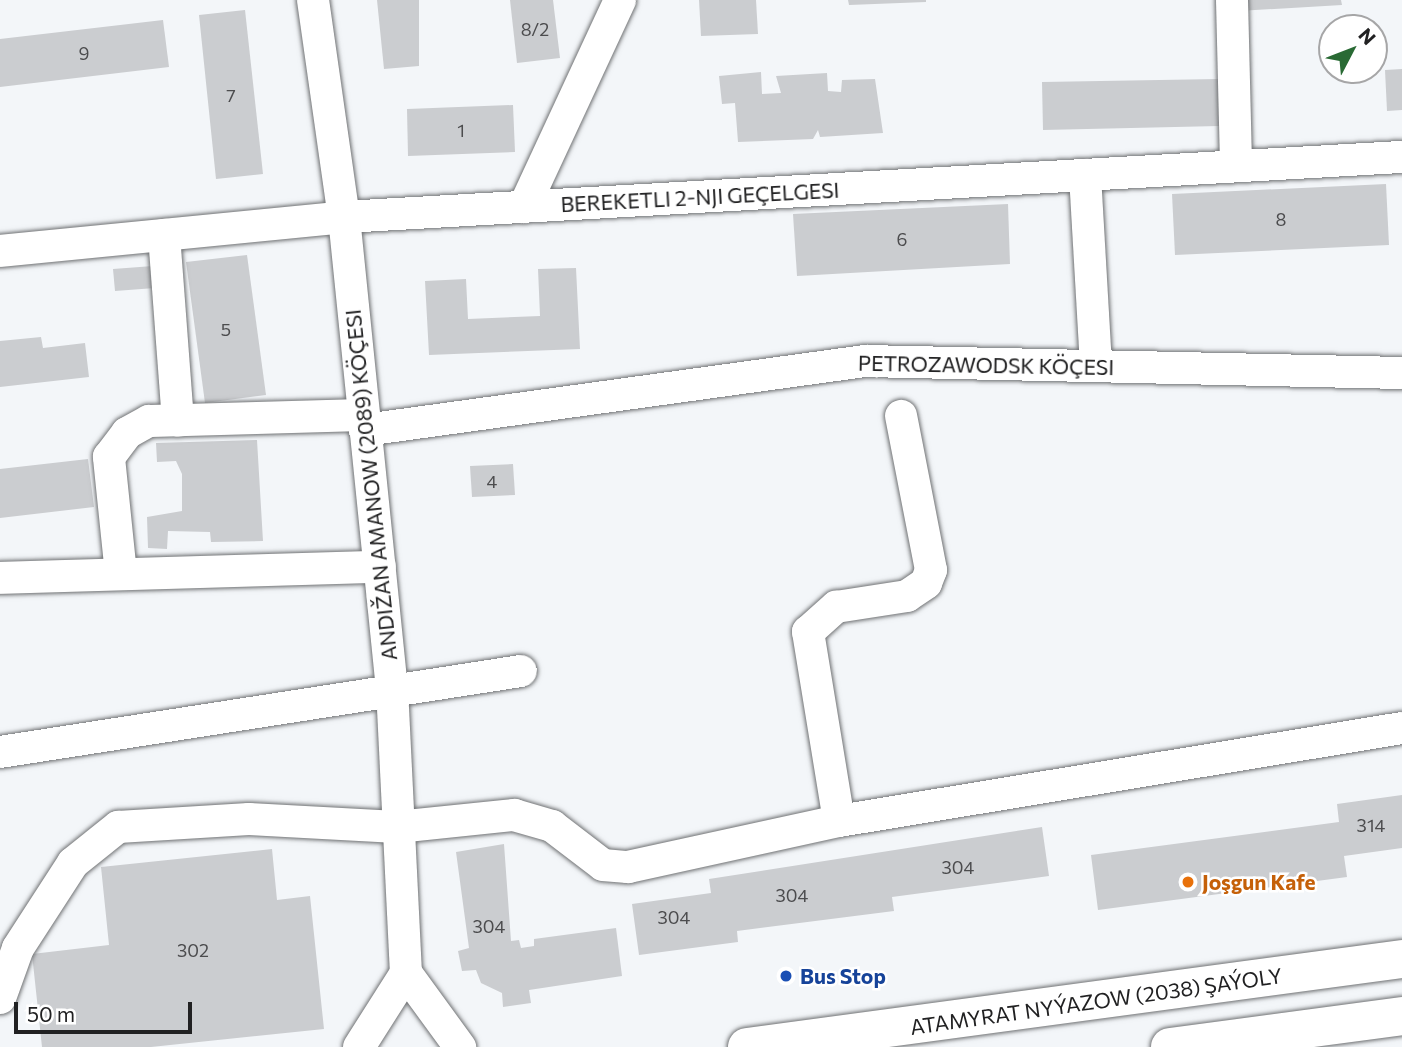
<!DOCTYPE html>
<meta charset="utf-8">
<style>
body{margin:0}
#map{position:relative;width:1402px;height:1047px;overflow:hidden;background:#f3f6f9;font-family:Commissioner,sans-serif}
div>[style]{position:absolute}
.building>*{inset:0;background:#cbcdd0}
.roads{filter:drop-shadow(0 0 2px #707274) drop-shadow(0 0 2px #707274)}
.minor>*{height:32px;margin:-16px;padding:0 16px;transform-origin:16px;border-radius:16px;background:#fff}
.major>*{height:38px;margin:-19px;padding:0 19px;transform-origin:19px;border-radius:19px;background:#fff}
.dots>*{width:19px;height:19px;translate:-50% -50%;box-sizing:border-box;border:4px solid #fff;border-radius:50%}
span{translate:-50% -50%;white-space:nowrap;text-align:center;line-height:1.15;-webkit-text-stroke:5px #fff;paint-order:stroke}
.number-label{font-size:18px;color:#4c4c4e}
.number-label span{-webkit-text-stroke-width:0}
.street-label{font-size:21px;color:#212122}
.food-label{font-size:21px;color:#c56008;font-weight:700}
.left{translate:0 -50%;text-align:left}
.transit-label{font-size:21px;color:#164399;font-weight:700}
.north{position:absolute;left:1318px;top:14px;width:70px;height:70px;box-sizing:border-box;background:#fff;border:2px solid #a6a6a7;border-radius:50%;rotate:48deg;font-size:19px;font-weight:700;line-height:28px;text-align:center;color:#212122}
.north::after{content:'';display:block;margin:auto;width:24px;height:32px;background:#296a34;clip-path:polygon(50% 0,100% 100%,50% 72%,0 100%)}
.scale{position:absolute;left:14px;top:1002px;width:178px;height:32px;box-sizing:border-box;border:4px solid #212122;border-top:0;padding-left:9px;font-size:21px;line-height:24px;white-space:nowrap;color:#212122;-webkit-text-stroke:5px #fff;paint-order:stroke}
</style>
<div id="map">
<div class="building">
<div style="clip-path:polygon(377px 0,419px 0,419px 66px,384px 69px)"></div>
<div style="clip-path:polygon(510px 0,553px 0,560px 58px,517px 63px)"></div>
<div style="clip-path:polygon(699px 0,756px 0,758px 34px,701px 36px)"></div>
<div style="clip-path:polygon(848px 0,926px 0,926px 2px,849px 5px)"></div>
<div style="clip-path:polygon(1237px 0,1341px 0,1342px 5px,1238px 11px)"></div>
<div style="clip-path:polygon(245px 10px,263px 174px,216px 179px,199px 15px)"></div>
<div style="clip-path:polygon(163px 20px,169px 67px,0 87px,0 39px)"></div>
<div style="clip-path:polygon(1402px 69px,1402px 110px,1387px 111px,1385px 70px)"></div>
<div style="clip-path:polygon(761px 72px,762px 94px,781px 93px,776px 76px,827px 73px,828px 91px,841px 92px,842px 80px,875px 79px,883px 133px,820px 137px,818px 130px,813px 139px,738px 142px,735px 103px,722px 104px,719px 76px)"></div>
<div style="clip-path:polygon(1218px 79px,1219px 126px,1043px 130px,1042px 82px)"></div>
<div style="clip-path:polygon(513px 105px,515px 152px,408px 156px,407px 109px)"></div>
<div style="clip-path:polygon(1386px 184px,1389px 245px,1175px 255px,1172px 194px)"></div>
<div style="clip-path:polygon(1008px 204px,1010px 264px,797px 276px,793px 214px)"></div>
<div style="clip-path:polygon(247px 255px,266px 395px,205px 403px,186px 262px)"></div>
<div style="clip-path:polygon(153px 266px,155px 288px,115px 291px,113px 269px)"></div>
<div style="clip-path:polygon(576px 268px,580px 349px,429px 355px,425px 281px,466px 279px,468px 319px,540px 316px,538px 269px)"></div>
<div style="clip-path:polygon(41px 337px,43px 348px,85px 343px,89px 377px,0 387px,0 341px)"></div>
<div style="clip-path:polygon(257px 440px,263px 541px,211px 542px,210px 532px,168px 531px,167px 549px,148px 548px,147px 517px,182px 511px,182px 474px,176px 461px,157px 462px,156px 443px)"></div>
<div style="clip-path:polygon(88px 459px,94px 507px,0 518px,0 469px)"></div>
<div style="clip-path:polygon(513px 464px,515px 495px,472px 497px,470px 466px)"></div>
<div style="clip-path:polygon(1402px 795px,1402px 848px,1344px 856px,1347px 877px,1098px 910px,1091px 855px,1339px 822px,1337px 804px)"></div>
<div style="clip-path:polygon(1042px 827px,1049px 876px,892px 897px,894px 911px,737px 931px,738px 942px,639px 955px,632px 904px,711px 893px,709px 879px)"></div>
<div style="clip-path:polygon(504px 844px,511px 941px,519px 940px,521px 948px,534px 946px,534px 939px,616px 928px,622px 976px,529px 990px,531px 1003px,503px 1007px,502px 993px,481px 983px,476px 970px,462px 971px,458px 951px,469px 948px,456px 852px)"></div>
<div style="clip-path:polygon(272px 849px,277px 900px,310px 896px,324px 1029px,151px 1047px,42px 1047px,32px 954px,109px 945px,101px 867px)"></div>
</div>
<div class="roads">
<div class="minor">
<div style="left:313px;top:0;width:219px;rotate:81.9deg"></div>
<div style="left:344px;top:217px;width:473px;rotate:84.2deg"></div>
<div style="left:392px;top:688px;width:285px;rotate:87.2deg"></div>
<div style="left:406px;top:973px;width:92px;rotate:53.9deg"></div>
<div style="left:1232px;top:0;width:166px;rotate:88.6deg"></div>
<div style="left:1085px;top:175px;width:191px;rotate:86.7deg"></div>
<div style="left:524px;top:207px;width:228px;rotate:-65.1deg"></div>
<div style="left:164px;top:235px;width:186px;rotate:85.7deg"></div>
<div style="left:0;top:251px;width:346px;rotate:-5.6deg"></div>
<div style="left:344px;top:217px;width:1060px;rotate:-3.25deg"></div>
<div style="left:365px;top:430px;width:505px;rotate:-7.86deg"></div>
<div style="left:865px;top:361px;width:537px;rotate:1.28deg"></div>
<div style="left:121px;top:574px;width:118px;rotate:-95.9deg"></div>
<div style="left:109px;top:457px;width:30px;rotate:-53deg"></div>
<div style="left:127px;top:433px;width:25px;rotate:-29deg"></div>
<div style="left:149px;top:421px;width:215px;rotate:-1.6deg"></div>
<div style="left:0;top:578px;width:380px;rotate:-1.7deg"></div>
<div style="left:0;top:752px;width:527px;rotate:-8.84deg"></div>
<div style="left:839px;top:821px;width:192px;rotate:-99.3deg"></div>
<div style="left:808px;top:632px;width:38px;rotate:-42deg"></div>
<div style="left:836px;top:607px;width:72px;rotate:-8.8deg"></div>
<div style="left:907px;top:596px;width:23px;rotate:-34deg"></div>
<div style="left:926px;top:583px;width:14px;rotate:-69deg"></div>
<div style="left:931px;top:570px;width:157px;rotate:-101deg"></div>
<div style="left:0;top:998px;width:53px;rotate:-70.2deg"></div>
<div style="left:18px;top:948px;width:101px;rotate:-57.1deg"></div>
<div style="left:73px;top:863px;width:58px;rotate:-38.7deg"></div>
<div style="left:118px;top:827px;width:131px;rotate:-3.5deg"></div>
<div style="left:249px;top:819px;width:148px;rotate:3.1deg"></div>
<div style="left:397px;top:827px;width:118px;rotate:-5.9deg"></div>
<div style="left:514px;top:815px;width:40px;rotate:16deg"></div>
<div style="left:552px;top:826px;width:64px;rotate:37.4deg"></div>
<div style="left:603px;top:865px;width:25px;rotate:5deg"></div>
<div style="left:628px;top:867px;width:216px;rotate:-12.3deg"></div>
<div style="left:839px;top:821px;width:571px;rotate:-9.38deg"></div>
<div style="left:359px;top:1047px;width:88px;rotate:-57.6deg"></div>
</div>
<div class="major">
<div style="left:747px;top:1047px;width:661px;rotate:-7.65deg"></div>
<div style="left:1170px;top:1047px;width:234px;rotate:-7.6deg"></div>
</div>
</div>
<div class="dots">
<div style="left:1188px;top:882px;background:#e8710a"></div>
<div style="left:786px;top:976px;background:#1a4fb4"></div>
</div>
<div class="number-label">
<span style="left:535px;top:29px">8/2</span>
<span style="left:84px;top:53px">9</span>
<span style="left:231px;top:95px">7</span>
<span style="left:461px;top:130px">1</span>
<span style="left:1281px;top:219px">8</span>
<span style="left:902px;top:239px">6</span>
<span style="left:226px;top:329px">5</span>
<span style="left:492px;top:481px">4</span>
<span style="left:1371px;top:825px">314</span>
<span style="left:958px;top:867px">304</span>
<span style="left:792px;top:895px">304</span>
<span style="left:674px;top:917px">304</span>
<span style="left:489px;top:926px">304</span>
<span style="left:193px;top:950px">302</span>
</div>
<div class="street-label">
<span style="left:700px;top:197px;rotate:-3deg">BEREKETLI 2-NJI GEÇELGESI</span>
<span style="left:986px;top:365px;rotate:1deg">PETROZAWODSK KÖÇESI</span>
<span style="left:371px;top:485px;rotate:-96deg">ANDIŽAN AMANOW (2089) KÖÇESI</span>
<span style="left:1096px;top:1001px;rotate:-8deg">ATAMYRAT NYÝAZOW (2038) ŞAÝOLY</span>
</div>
<div class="food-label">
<span class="left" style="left:1202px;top:882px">Joşgun Kafe</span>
</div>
<div class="transit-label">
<span class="left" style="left:800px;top:976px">Bus Stop</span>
</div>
<div class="north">N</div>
<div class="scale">50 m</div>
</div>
